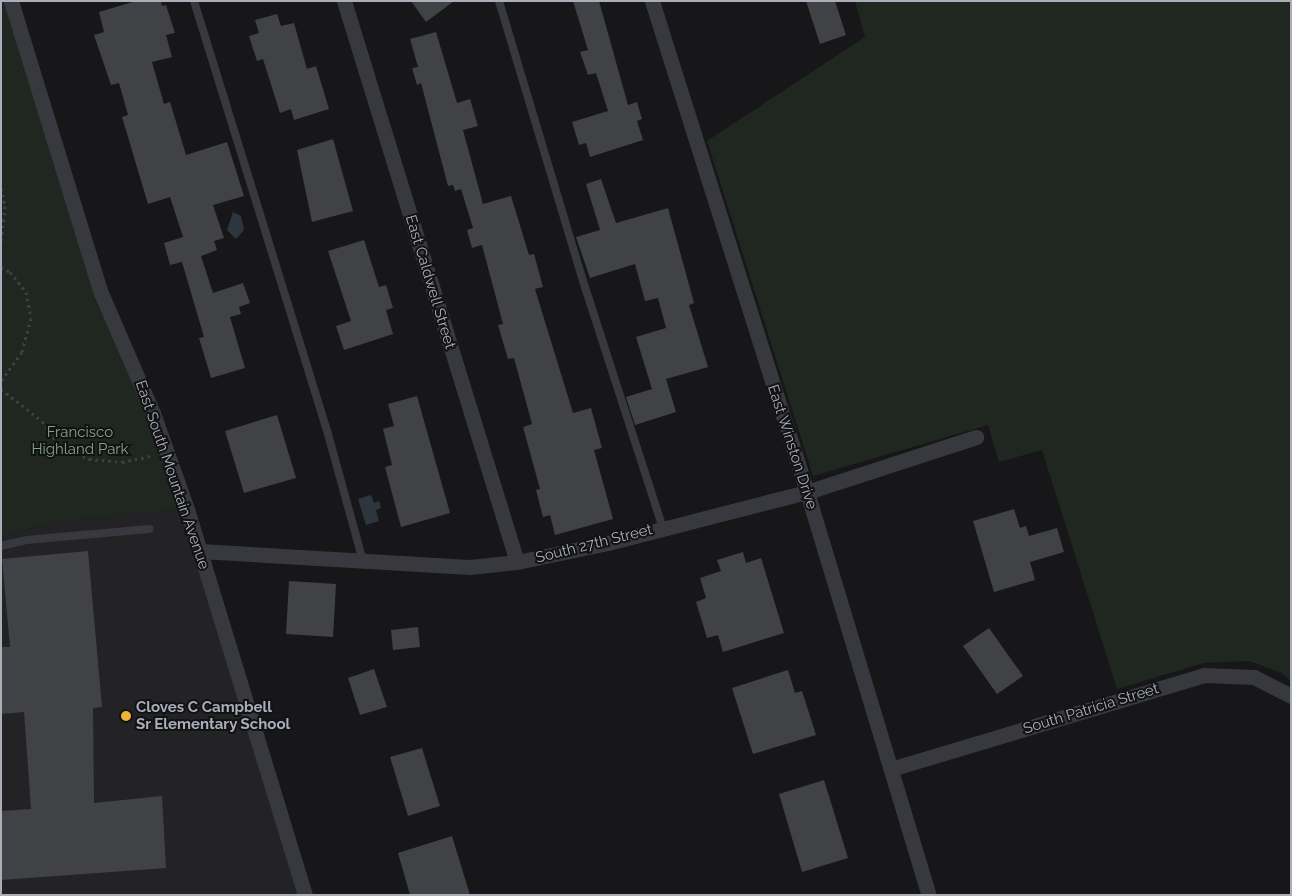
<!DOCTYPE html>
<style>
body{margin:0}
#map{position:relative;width:1292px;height:896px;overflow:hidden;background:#171719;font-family:Raleway,sans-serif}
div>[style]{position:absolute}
.built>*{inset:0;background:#232326}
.green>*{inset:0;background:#1f2720}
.water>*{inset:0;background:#2d363d}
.building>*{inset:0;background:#414246}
.path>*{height:3px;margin-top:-1.5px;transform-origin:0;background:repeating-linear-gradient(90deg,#3e4045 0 2.5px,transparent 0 6.5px)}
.service>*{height:8px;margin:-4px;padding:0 4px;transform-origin:4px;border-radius:4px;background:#38393e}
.minor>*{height:15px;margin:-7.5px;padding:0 7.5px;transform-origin:7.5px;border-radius:7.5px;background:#38393e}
.dots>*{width:14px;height:14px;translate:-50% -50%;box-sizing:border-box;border:2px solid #121214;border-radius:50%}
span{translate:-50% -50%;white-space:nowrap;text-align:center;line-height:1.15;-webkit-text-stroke:4px #121214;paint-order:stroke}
.street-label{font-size:15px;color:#a9aeb9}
.park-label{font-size:15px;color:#80a483}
.poi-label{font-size:15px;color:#a9aeb9;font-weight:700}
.left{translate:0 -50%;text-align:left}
.frame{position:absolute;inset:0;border:2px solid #a9aeb9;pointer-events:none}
</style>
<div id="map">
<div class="built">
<div style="clip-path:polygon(187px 509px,305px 895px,1px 895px,1px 537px,54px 522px)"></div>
</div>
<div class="green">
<div style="clip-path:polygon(1px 1px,11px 1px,84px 238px,187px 509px,54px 522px,1px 537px)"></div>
<div style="clip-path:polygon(855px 1px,1291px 1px,1291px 681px,1282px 673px,1249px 661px,1204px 663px,1117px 689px,1042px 450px,999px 462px,988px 425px,813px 476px,707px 141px,865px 37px)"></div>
</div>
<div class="water">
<div style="clip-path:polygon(233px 212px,241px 216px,244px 230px,236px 239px,227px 230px)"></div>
<div style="clip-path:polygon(371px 495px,374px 503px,379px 501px,381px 508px,376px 510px,379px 521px,366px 525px,358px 499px)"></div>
</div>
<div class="building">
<div style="clip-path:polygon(136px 1px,161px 1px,162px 6px,166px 5px,175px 33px,166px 35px,172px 57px,152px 62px,164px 104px,170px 102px,186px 155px,227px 142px,244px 196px,213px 205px,224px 238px,214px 241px,217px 250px,201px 256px,213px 293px,243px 283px,250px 303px,239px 307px,241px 314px,230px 317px,245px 368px,211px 378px,199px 338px,204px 337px,182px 262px,170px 265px,164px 243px,183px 237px,170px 197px,148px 204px,122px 117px,128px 115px,119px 83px,111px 85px,94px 35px,104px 32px,99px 12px)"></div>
<div style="clip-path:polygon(411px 1px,454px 1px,426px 22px)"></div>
<div style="clip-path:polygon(573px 1px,599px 1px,628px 105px,637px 102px,642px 119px,637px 121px,643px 140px,590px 157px,586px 143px,579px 145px,572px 122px,608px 111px,596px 73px,588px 75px,580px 52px,588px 50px)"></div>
<div style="clip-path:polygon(806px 1px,835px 1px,846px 35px,820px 44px)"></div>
<div style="clip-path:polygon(277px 14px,281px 26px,294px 23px,307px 69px,316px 66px,329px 109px,294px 120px,291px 109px,280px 113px,263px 59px,257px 61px,249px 36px,259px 33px,255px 20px)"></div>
<div style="clip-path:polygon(436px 32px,457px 103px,470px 99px,478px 126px,463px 130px,483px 204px,511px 196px,529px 255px,534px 254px,543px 287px,535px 289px,573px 413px,591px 408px,602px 448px,594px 450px,613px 519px,555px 535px,550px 515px,543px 517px,536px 490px,540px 489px,523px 427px,532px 424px,514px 358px,508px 359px,498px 325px,503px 324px,482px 245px,472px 248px,467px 230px,473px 228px,461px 189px,455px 191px,453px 185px,448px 186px,421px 83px,417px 85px,412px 68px,418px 67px,410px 39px)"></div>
<div style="clip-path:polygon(333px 139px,353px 211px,312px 222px,297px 150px)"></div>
<div style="clip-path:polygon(601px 179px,616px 223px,668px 208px,694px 303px,689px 305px,708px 367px,666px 379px,676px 412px,635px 425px,626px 397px,652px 389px,636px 337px,666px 328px,658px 298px,645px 301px,635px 264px,590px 278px,576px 237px,600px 230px,586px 184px)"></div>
<div style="clip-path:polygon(364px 240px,379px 287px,386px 285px,393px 308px,386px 310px,393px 334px,344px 350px,336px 326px,351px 321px,328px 251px)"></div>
<div style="clip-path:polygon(417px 396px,450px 513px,401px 527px,385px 467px,392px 465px,383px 429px,394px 426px,388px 404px)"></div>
<div style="clip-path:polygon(277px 415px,296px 478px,244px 493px,225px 431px)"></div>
<div style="clip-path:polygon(1014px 509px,1020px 528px,1026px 526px,1029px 536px,1057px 528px,1064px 552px,1030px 562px,1035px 580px,994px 592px,973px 521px)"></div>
<div style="clip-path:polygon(88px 551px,102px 707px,93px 708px,94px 803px,162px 796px,166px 868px,1px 880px,1px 811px,31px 809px,24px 712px,1px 714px,1px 647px,10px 647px,2px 559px)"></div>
<div style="clip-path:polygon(743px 552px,746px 563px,761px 558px,784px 633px,723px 652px,718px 635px,707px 638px,696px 602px,706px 598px,700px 578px,721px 571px,717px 560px)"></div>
<div style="clip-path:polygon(289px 581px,336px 584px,333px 637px,286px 634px)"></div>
<div style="clip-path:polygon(418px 627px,420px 647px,393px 650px,391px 630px)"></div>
<div style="clip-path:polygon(989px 628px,1023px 676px,997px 694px,963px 646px)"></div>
<div style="clip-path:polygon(374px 669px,387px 707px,360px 715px,348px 678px)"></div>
<div style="clip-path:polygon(788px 670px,795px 693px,802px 691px,816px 735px,753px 754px,732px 688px)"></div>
<div style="clip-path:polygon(422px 748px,440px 806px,408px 816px,390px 757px)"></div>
<div style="clip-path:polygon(824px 780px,848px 858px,802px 872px,779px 794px)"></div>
<div style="clip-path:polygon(452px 836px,470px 895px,410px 895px,398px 853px)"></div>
</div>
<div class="path">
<div style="left:1px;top:188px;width:18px;rotate:77deg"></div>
<div style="left:5px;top:206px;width:36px;rotate:96deg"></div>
<div style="left:1px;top:267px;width:10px;rotate:29deg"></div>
<div style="left:10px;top:272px;width:26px;rotate:51deg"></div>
<div style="left:26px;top:292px;width:26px;rotate:79deg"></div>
<div style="left:31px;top:318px;width:35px;rotate:105deg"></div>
<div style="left:22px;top:352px;width:36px;rotate:126deg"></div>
<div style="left:1px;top:389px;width:52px;rotate:38deg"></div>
<div style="left:42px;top:421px;width:29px;rotate:55deg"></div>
<div style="left:59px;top:445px;width:33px;rotate:25deg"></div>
<div style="left:89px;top:459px;width:33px;rotate:5deg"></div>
<div style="left:122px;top:462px;width:29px;rotate:-12deg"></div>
</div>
<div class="service">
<div style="left:194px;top:1px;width:453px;rotate:72.8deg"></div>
<div style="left:328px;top:434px;width:132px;rotate:74.6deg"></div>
<div style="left:499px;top:1px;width:299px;rotate:73.3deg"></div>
<div style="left:585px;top:287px;width:253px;rotate:72.1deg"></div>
<div style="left:1px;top:546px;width:26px;rotate:-13deg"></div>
<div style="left:26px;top:540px;width:124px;rotate:-5.1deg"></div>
</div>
<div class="minor">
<div style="left:11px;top:1px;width:306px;rotate:72.9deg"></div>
<div style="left:101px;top:293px;width:131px;rotate:66.6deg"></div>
<div style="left:153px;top:413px;width:102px;rotate:70.5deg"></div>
<div style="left:187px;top:509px;width:404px;rotate:73deg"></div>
<div style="left:344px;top:1px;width:587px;rotate:72.86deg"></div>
<div style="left:652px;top:1px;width:515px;rotate:72.48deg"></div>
<div style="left:807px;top:492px;width:421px;rotate:73.2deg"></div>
<div style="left:200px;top:551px;width:270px;rotate:3.4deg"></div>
<div style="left:470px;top:567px;width:47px;rotate:-6.1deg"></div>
<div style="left:517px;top:562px;width:93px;rotate:-11.8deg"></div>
<div style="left:608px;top:543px;width:205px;rotate:-14.4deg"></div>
<div style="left:807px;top:492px;width:178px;rotate:-18deg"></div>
<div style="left:891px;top:769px;width:327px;rotate:-16.7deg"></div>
<div style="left:1204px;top:675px;width:50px;rotate:2.3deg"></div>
<div style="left:1254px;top:677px;width:42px;rotate:27.2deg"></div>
</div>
<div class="dots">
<div style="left:126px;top:716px;background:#f1b337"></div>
</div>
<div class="street-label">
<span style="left:430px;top:282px;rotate:73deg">East Caldwell Street</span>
<span style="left:792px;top:447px;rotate:72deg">East Winston Drive</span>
<span style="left:172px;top:475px;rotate:71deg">East South Mountain Avenue</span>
<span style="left:594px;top:544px;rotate:-14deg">South 27th Street</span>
<span style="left:1091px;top:709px;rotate:-17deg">South Patricia Street</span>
</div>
<div class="park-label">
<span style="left:80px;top:441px">Francisco<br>Highland Park</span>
</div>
<div class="poi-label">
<span class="left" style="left:136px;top:716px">Cloves C Campbell<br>Sr Elementary School</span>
</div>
<div class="frame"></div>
</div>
